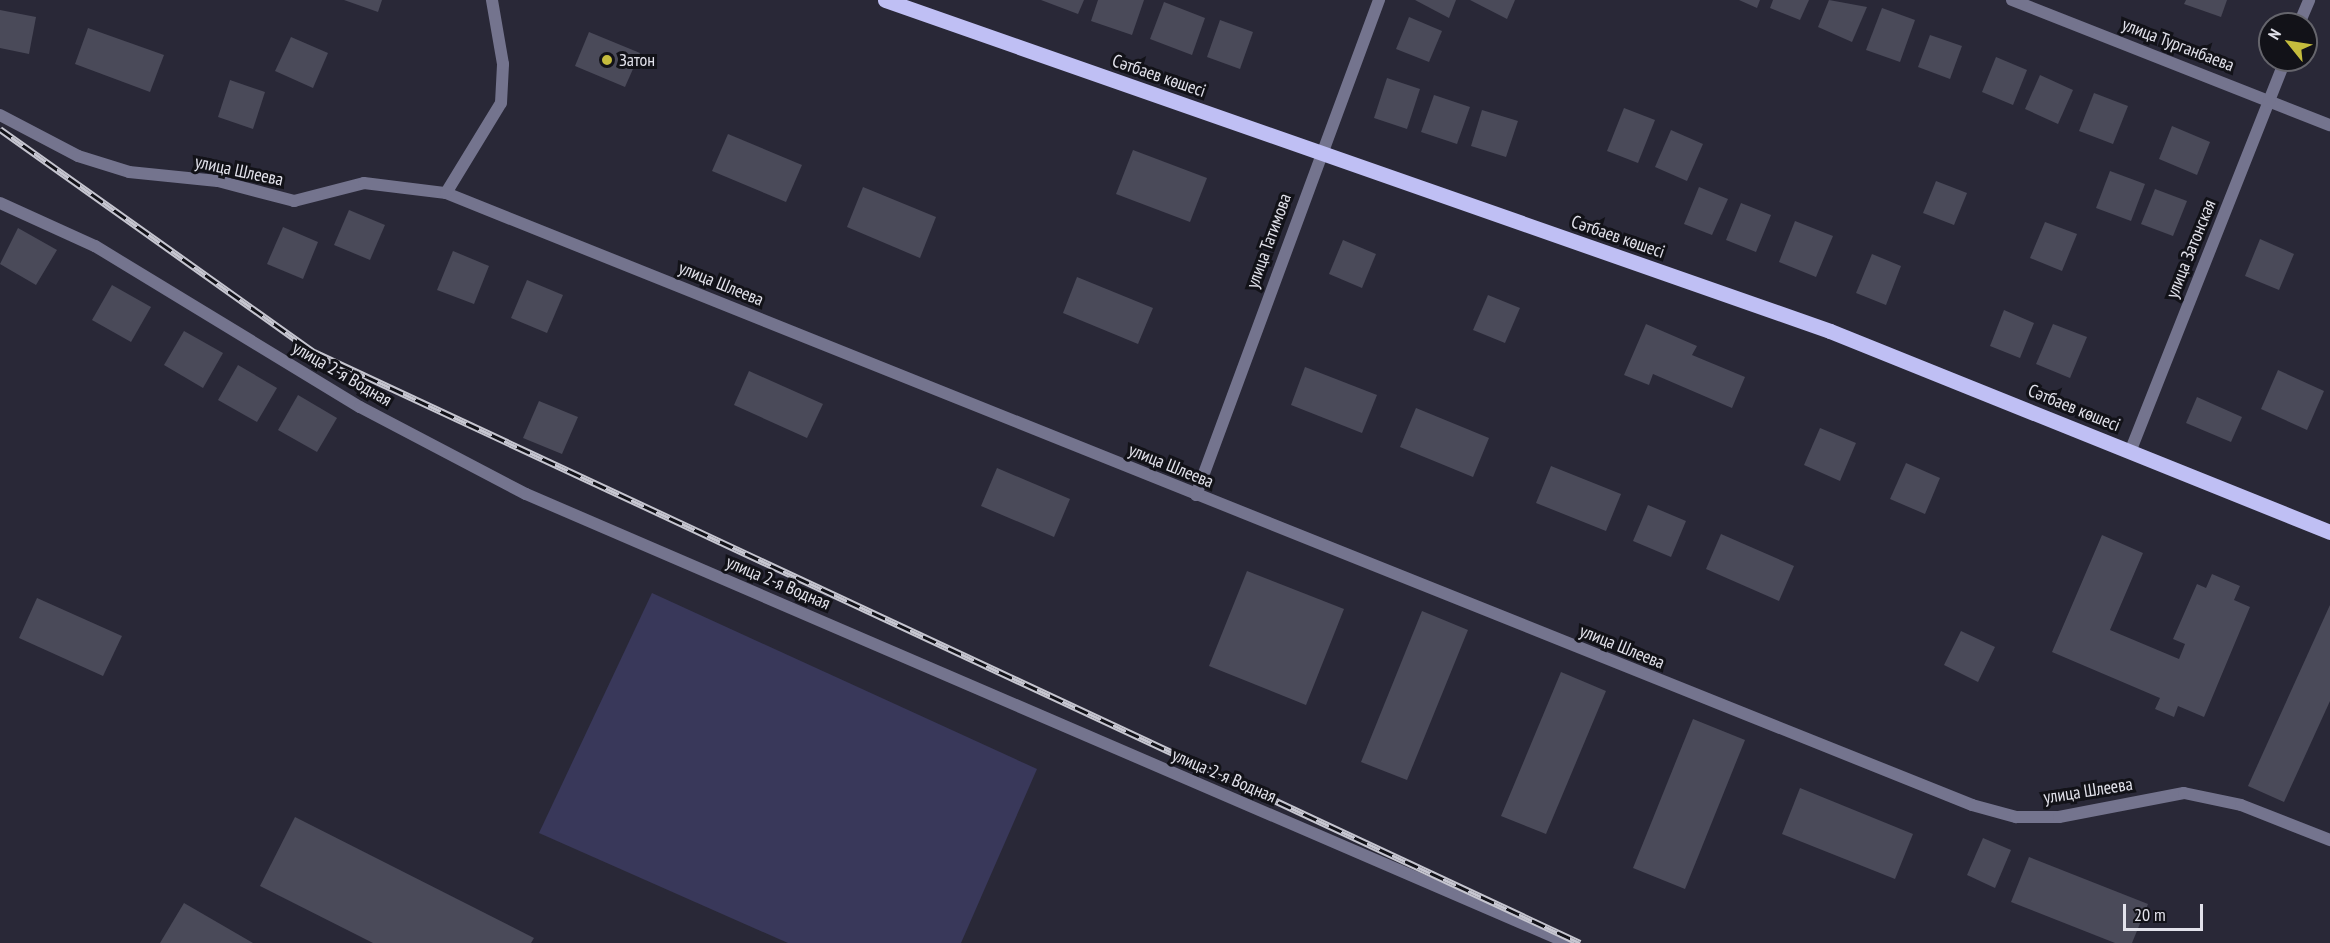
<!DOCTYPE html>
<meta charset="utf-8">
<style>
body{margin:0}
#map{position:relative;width:2330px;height:943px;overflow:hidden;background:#292837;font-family:"PT Sans Narrow",sans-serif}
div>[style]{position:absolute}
.green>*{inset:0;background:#39385a}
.building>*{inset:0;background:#4a4a59}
.minor>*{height:12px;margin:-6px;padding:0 6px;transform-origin:6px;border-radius:6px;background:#74748e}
.primary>*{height:15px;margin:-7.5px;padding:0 7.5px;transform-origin:7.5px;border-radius:7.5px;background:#bfbff4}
.rail>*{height:7px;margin-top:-3.5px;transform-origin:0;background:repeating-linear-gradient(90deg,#121218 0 14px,#c6c6d0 0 28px);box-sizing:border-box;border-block:2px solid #c6c6d0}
.dots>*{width:16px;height:16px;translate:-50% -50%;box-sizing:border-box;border:3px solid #121218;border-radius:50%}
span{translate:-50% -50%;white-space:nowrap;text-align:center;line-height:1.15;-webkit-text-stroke:6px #121218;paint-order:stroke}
.street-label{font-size:18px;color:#e2e2eb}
.poi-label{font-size:18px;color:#e2e2eb}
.left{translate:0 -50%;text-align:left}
.north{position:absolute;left:2258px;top:12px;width:60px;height:60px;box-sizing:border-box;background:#121218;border:2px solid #65656c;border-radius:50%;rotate:300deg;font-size:16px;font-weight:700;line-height:24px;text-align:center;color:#e2e2eb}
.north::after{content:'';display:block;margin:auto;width:21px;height:27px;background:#c5bc3d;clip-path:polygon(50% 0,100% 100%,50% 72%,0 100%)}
.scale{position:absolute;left:2123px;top:904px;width:80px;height:27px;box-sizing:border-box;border:3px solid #e2e2eb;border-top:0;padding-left:8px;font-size:18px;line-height:21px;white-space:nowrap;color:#e2e2eb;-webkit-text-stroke:4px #121218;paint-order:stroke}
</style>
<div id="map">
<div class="green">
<div style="clip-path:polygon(652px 593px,1037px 769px,961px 943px,788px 943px,539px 833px)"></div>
</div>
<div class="building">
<div style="clip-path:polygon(344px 0,382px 0,378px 12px)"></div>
<div style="clip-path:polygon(1041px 0,1084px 0,1078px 14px)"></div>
<div style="clip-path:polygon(1098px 0,1144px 0,1132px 35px,1091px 21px)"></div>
<div style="clip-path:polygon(1415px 0,1456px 0,1449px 18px)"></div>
<div style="clip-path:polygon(1470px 0,1515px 0,1507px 19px)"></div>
<div style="clip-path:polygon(1739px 0,1760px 0,1757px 8px)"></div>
<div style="clip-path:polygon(1773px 0,1809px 0,1800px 20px,1770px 8px)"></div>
<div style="clip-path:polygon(1829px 0,1867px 7px,1852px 42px,1818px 27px)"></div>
<div style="clip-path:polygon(2186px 0,2227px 0,2221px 17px,2184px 4px)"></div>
<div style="clip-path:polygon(1164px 2px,1205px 18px,1192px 55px,1150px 39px)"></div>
<div style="clip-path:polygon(1882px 8px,1915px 20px,1900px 62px,1866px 50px)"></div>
<div style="clip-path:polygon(0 10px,36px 17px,29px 54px,0 48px)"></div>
<div style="clip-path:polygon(1409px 17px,1442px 31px,1429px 62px,1396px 49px)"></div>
<div style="clip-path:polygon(1220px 20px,1253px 32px,1240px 69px,1207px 57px)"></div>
<div style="clip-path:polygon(88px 28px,164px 55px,150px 92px,75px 64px)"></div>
<div style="clip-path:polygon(589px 32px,640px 53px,625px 87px,575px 66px)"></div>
<div style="clip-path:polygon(1930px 35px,1962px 46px,1950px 79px,1918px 67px)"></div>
<div style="clip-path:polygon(291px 37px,328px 53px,313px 88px,275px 71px)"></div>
<div style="clip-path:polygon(1996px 57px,2027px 70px,2013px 105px,1982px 92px)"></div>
<div style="clip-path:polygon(2040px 75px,2073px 90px,2058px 124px,2025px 109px)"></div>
<div style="clip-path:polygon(1387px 78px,1420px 89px,1407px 129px,1374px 118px)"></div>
<div style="clip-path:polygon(230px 80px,265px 92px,253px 129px,218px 117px)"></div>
<div style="clip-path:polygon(2094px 93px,2128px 106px,2113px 144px,2079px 131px)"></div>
<div style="clip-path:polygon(1434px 95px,1470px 107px,1457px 144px,1421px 132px)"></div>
<div style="clip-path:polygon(1624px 108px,1655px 120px,1638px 163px,1607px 151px)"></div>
<div style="clip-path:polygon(1482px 110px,1518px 121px,1506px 157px,1471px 146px)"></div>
<div style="clip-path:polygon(2172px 126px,2210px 142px,2197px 175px,2159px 159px)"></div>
<div style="clip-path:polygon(1671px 130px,1703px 144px,1687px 181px,1655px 167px)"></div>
<div style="clip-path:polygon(728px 134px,802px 165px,786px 202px,712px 171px)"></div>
<div style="clip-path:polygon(1133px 150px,1207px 178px,1190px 222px,1116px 194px)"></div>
<div style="clip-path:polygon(2110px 171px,2145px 184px,2131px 221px,2096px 208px)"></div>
<div style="clip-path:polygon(1936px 181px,1967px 193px,1954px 225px,1923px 213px)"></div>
<div style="clip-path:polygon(863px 187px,936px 217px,920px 258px,847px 227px)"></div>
<div style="clip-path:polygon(1699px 187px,1728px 199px,1712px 235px,1684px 224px)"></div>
<div style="clip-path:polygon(2155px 189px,2187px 201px,2173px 236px,2141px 224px)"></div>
<div style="clip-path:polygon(1741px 203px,1771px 215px,1756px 252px,1726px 240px)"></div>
<div style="clip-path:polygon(349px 210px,385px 225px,370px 260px,334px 245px)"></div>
<div style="clip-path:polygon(1795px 221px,1833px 236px,1816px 277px,1779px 262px)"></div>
<div style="clip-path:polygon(2045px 222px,2077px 234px,2062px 271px,2030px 258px)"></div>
<div style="clip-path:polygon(283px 227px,318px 242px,303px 279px,267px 264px)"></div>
<div style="clip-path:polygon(18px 228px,57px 250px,36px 285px,0 264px)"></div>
<div style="clip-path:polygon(2260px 239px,2294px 254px,2279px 290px,2245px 276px)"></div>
<div style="clip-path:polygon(1343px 240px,1376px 254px,1362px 288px,1329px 274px)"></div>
<div style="clip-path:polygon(453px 251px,489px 266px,474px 304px,437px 290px)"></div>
<div style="clip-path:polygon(1872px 254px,1901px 266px,1886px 305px,1856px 293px)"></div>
<div style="clip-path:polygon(1077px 277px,1153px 308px,1138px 344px,1063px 313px)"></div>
<div style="clip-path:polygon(527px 280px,563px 295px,547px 333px,511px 318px)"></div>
<div style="clip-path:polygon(112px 285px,151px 307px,131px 342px,92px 320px)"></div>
<div style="clip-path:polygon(1488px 295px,1520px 308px,1505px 343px,1473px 330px)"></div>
<div style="clip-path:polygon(2004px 310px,2034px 323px,2020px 358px,1990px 346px)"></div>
<div style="clip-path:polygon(1646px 324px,1697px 346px,1692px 355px,1745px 377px,1732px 408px,1653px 374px,1649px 385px,1624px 375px)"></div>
<div style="clip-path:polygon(2053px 324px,2087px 337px,2070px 378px,2036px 364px)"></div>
<div style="clip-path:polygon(184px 331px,223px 353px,203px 388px,164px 365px)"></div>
<div style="clip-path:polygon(238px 365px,277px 388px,257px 422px,218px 400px)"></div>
<div style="clip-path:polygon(1305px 367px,1377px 395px,1362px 433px,1291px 405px)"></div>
<div style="clip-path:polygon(2278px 370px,2324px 391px,2307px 430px,2261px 409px)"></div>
<div style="clip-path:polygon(749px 371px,823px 404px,807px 438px,734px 405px)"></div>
<div style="clip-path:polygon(298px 395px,337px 418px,317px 452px,278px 430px)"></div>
<div style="clip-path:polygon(2197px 397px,2242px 417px,2231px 442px,2186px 423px)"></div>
<div style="clip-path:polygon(539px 401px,578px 417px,562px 454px,523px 438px)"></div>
<div style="clip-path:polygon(1416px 408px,1489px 438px,1473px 477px,1400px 447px)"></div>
<div style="clip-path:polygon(1820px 428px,1856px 443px,1840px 481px,1804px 465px)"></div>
<div style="clip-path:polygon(1906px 463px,1940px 478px,1925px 514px,1890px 499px)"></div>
<div style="clip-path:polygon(1551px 466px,1621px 494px,1606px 531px,1536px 503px)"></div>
<div style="clip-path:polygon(997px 468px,1070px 499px,1054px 537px,981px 506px)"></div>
<div style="clip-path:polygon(1648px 505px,1686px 521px,1671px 557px,1633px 541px)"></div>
<div style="clip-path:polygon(1721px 534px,1794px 566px,1779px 601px,1706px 569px)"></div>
<div style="clip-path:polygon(2102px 535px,2143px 553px,2110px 630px,2179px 659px,2185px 644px,2173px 639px,2197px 584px,2206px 588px,2212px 574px,2240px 586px,2234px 600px,2250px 607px,2204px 717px,2178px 706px,2174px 717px,2155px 709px,2160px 698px,2052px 652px)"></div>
<div style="clip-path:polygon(1247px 571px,1344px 609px,1306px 705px,1209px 666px)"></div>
<div style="clip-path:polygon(37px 598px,122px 636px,103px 676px,19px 638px)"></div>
<div style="clip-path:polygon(2330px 605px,2330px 701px,2284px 802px,2248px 786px)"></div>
<div style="clip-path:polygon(1422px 611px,1468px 630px,1407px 780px,1361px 762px)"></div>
<div style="clip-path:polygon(1961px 631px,1995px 647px,1978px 682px,1944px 665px)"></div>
<div style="clip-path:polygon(1561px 672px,1606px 691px,1546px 834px,1501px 816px)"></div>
<div style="clip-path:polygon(1693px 719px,1745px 740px,1685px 889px,1633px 868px)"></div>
<div style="clip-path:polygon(1800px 788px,1913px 834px,1895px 879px,1782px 834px)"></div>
<div style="clip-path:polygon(295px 817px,534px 938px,531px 943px,373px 943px,260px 886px)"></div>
<div style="clip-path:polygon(1983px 838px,2011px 850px,1995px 888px,1967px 875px)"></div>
<div style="clip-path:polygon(2029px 857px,2148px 904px,2132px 943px,2115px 943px,2011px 902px)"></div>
<div style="clip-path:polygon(184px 903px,253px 943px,160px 943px)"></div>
</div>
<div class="minor">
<div style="left:2012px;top:0;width:342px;rotate:21.5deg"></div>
<div style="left:2299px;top:24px;width:26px;rotate:-67deg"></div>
<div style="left:0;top:115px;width:88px;rotate:27.7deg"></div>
<div style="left:78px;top:156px;width:53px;rotate:17.4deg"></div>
<div style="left:129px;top:172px;width:89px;rotate:5.8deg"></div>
<div style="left:218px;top:181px;width:79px;rotate:14.7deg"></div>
<div style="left:294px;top:201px;width:72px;rotate:-14.4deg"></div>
<div style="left:364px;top:183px;width:83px;rotate:7deg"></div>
<div style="left:446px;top:193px;width:1644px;rotate:21.85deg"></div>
<div style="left:1972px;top:805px;width:46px;rotate:15.3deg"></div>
<div style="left:2016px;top:817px;width:43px"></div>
<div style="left:2059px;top:817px;width:127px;rotate:-10.9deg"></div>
<div style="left:2184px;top:793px;width:58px;rotate:11.9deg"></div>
<div style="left:2241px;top:805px;width:96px;rotate:21.5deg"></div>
<div style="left:446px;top:193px;width:105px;rotate:-58.6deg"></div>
<div style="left:501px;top:103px;width:39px;rotate:-87deg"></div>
<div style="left:503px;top:64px;width:65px;rotate:-99.8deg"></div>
<div style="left:0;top:203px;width:104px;rotate:24.4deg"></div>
<div style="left:95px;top:246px;width:310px;rotate:31.3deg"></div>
<div style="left:360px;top:407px;width:187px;rotate:27.7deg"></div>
<div style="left:526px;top:494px;width:1135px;rotate:23.31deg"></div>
<div style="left:2130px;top:452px;width:422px;rotate:-68.4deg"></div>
<div style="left:1196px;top:495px;width:528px;rotate:-69.71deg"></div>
</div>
<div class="primary">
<div style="left:885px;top:0;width:1001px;rotate:19.3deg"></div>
<div style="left:1830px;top:331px;width:539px;rotate:21.9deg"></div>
</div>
<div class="rail">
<div style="left:0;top:129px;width:385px;rotate:35.4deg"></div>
<div style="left:314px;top:352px;width:1397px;rotate:25.02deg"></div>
</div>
<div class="dots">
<div style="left:607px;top:60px;background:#c5bc3d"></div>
</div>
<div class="street-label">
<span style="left:2178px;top:45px;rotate:21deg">улица Турганбаева</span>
<span style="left:1159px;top:76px;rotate:19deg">Сәтбаев көшесі</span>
<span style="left:239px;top:171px;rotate:12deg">улица Шлеева</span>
<span style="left:1618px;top:237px;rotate:19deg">Сәтбаев көшесі</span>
<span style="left:1269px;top:241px;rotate:-70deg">улица Татимова</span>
<span style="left:2191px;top:249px;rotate:-68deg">улица Затонская</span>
<span style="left:721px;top:284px;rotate:22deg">улица Шлеева</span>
<span style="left:342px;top:374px;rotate:30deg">улица 2-я Водная</span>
<span style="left:2074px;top:408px;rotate:22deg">Сәтбаев көшесі</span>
<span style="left:1171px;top:466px;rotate:22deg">улица Шлеева</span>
<span style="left:778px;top:583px;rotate:23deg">улица 2-я Водная</span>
<span style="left:1622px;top:647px;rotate:22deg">улица Шлеева</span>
<span style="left:1224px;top:776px;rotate:23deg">улица 2-я Водная</span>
<span style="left:2088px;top:791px;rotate:-9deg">улица Шлеева</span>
</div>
<div class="poi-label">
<span class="left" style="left:619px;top:60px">Затон</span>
</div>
<div class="north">N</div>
<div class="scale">20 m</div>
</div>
